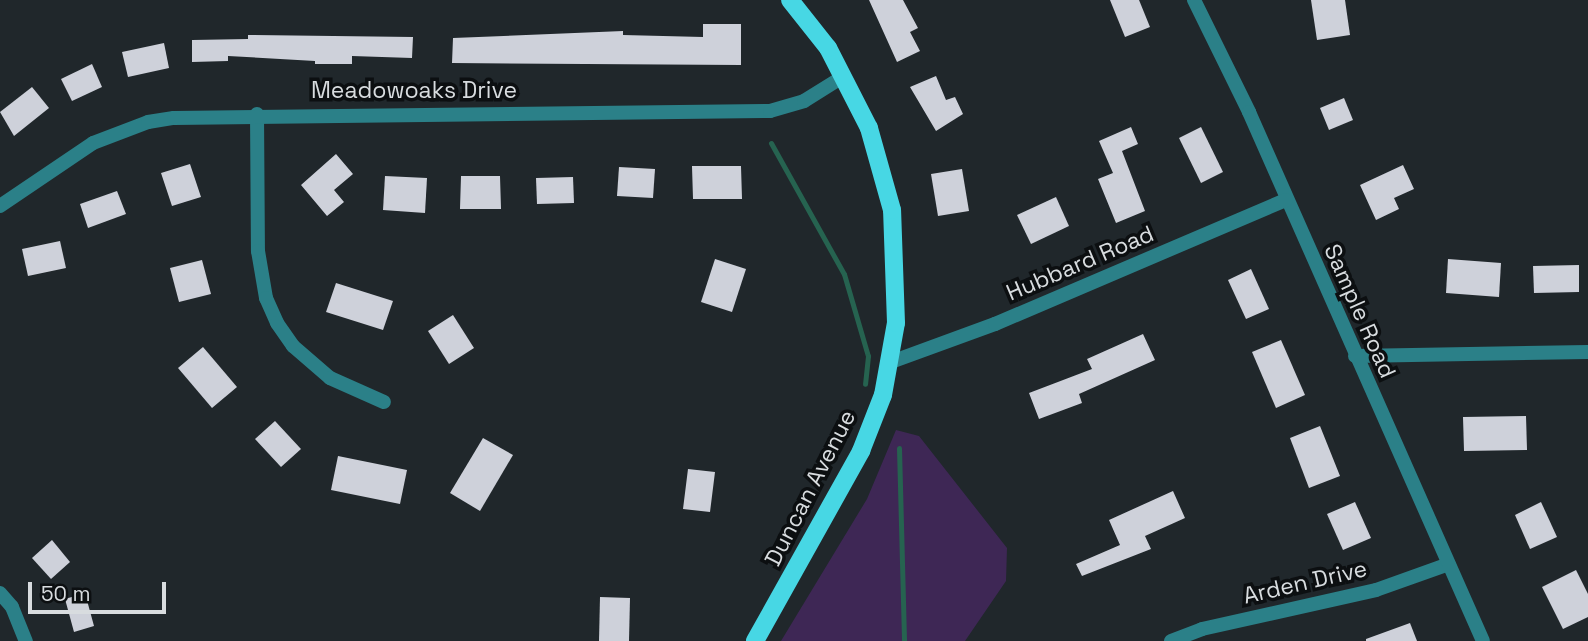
<!DOCTYPE html>
<style>
body{margin:0}
#map{position:relative;width:1588px;height:641px;overflow:hidden;background:#20272b;font-family:"Space Grotesk",sans-serif}
div>[style]{position:absolute}
.green>*{inset:0;background:#3e2755}
.stream>*{height:5px;margin:-2.5px;padding:0 2.5px;transform-origin:2.5px;border-radius:2.5px;background:#266350}
.building>*{inset:0;background:#ced1da}
.minor>*{height:14px;margin:-7px;padding:0 7px;transform-origin:7px;border-radius:7px;background:#2b8088}
.tertiary>*{height:14px;margin:-7px;padding:0 7px;transform-origin:7px;border-radius:7px;background:#2b8088}
.primary>*{height:18px;margin:-9px;padding:0 9px;transform-origin:9px;border-radius:9px;background:#47d7e4}
span{translate:-50% -50%;white-space:nowrap;text-align:center;line-height:1.15;-webkit-text-stroke:7px #0c0f11;paint-order:stroke}
.street-label{font-size:23px;color:#d8dcdf}
.scale{position:absolute;left:28px;top:582px;width:138px;height:32px;box-sizing:border-box;border:4px solid #d8dcdf;border-top:0;padding-left:9px;font-size:21px;line-height:24px;white-space:nowrap;color:#d8dcdf;-webkit-text-stroke:5px #0c0f11;paint-order:stroke}
</style>
<div id="map">
<div class="green">
<div style="clip-path:polygon(896px 430px,919px 436px,1007px 548px,1006px 581px,965px 641px,781px 641px,867px 499px)"></div>
</div>
<div class="stream">
<div style="left:771px;top:143px;width:150px;rotate:60.9deg"></div>
<div style="left:844px;top:274px;width:85px;rotate:73.7deg"></div>
<div style="left:868px;top:356px;width:28px;rotate:96deg"></div>
<div style="left:899px;top:448px;width:193px;rotate:88.5deg"></div>
</div>
<div class="building">
<div style="clip-path:polygon(869px 0,903px 0,918px 28px,910px 32px,920px 51px,897px 62px)"></div>
<div style="clip-path:polygon(1110px 0,1139px 0,1150px 27px,1125px 37px)"></div>
<div style="clip-path:polygon(1311px 0,1345px 0,1350px 35px,1317px 40px)"></div>
<div style="clip-path:polygon(703px 24px,741px 24px,741px 65px,452px 63px,453px 38px,623px 31px,623px 35px,703px 37px)"></div>
<div style="clip-path:polygon(248px 35px,413px 37px,412px 58px,352px 56px,352px 64px,315px 64px,315px 61px,228px 56px,228px 61px,192px 62px,192px 40px,248px 39px)"></div>
<div style="clip-path:polygon(164px 43px,169px 68px,128px 77px,122px 52px)"></div>
<div style="clip-path:polygon(92px 64px,102px 87px,72px 101px,61px 79px)"></div>
<div style="clip-path:polygon(936px 76px,946px 100px,955px 97px,963px 114px,936px 131px,910px 87px)"></div>
<div style="clip-path:polygon(32px 87px,49px 108px,14px 136px,0 112px)"></div>
<div style="clip-path:polygon(1344px 98px,1353px 120px,1329px 130px,1320px 108px)"></div>
<div style="clip-path:polygon(1131px 127px,1138px 144px,1122px 151px,1145px 211px,1116px 223px,1098px 179px,1113px 173px,1099px 141px)"></div>
<div style="clip-path:polygon(1201px 127px,1223px 172px,1201px 183px,1179px 138px)"></div>
<div style="clip-path:polygon(336px 154px,353px 174px,334px 190px,344px 202px,327px 216px,301px 185px)"></div>
<div style="clip-path:polygon(190px 164px,201px 197px,172px 206px,161px 173px)"></div>
<div style="clip-path:polygon(1403px 165px,1414px 189px,1394px 198px,1399px 209px,1376px 220px,1360px 185px)"></div>
<div style="clip-path:polygon(692px 166px,741px 166px,742px 199px,693px 199px)"></div>
<div style="clip-path:polygon(619px 167px,655px 169px,653px 198px,617px 196px)"></div>
<div style="clip-path:polygon(962px 169px,969px 211px,938px 216px,931px 174px)"></div>
<div style="clip-path:polygon(385px 176px,427px 178px,425px 213px,383px 210px)"></div>
<div style="clip-path:polygon(461px 176px,500px 176px,501px 209px,460px 209px)"></div>
<div style="clip-path:polygon(573px 177px,574px 203px,537px 204px,536px 178px)"></div>
<div style="clip-path:polygon(117px 191px,126px 214px,88px 228px,80px 204px)"></div>
<div style="clip-path:polygon(1056px 197px,1069px 226px,1031px 244px,1017px 215px)"></div>
<div style="clip-path:polygon(60px 241px,66px 268px,28px 276px,22px 249px)"></div>
<div style="clip-path:polygon(715px 259px,746px 269px,732px 312px,701px 302px)"></div>
<div style="clip-path:polygon(1448px 259px,1501px 263px,1499px 297px,1446px 293px)"></div>
<div style="clip-path:polygon(202px 260px,211px 294px,179px 302px,170px 268px)"></div>
<div style="clip-path:polygon(1579px 265px,1579px 292px,1534px 293px,1533px 266px)"></div>
<div style="clip-path:polygon(1251px 269px,1269px 309px,1246px 319px,1228px 280px)"></div>
<div style="clip-path:polygon(336px 283px,393px 301px,383px 330px,326px 312px)"></div>
<div style="clip-path:polygon(453px 315px,474px 348px,449px 364px,428px 331px)"></div>
<div style="clip-path:polygon(1143px 334px,1155px 360px,1079px 394px,1082px 403px,1039px 419px,1029px 393px,1092px 369px,1087px 359px)"></div>
<div style="clip-path:polygon(1281px 340px,1305px 395px,1276px 408px,1252px 352px)"></div>
<div style="clip-path:polygon(203px 347px,237px 387px,212px 408px,178px 368px)"></div>
<div style="clip-path:polygon(1526px 416px,1527px 450px,1464px 451px,1463px 417px)"></div>
<div style="clip-path:polygon(275px 421px,301px 449px,281px 467px,255px 439px)"></div>
<div style="clip-path:polygon(1320px 426px,1340px 476px,1309px 488px,1290px 438px)"></div>
<div style="clip-path:polygon(483px 438px,513px 455px,480px 511px,450px 493px)"></div>
<div style="clip-path:polygon(338px 456px,407px 470px,400px 504px,331px 490px)"></div>
<div style="clip-path:polygon(688px 469px,715px 472px,710px 512px,683px 509px)"></div>
<div style="clip-path:polygon(1173px 491px,1185px 518px,1145px 536px,1151px 549px,1082px 576px,1076px 564px,1120px 545px,1109px 520px)"></div>
<div style="clip-path:polygon(1355px 502px,1371px 538px,1343px 550px,1327px 514px)"></div>
<div style="clip-path:polygon(1541px 502px,1557px 537px,1530px 549px,1515px 515px)"></div>
<div style="clip-path:polygon(52px 540px,70px 562px,51px 579px,32px 558px)"></div>
<div style="clip-path:polygon(1576px 570px,1588px 594px,1588px 617px,1563px 629px,1542px 587px)"></div>
<div style="clip-path:polygon(85px 593px,94px 626px,74px 632px,65px 599px)"></div>
<div style="clip-path:polygon(600px 597px,630px 598px,629px 641px,599px 641px)"></div>
<div style="clip-path:polygon(1410px 623px,1417px 641px,1366px 641px,1366px 639px)"></div>
</div>
<div class="minor">
<div style="left:257px;top:114px;width:137px;rotate:89.6deg"></div>
<div style="left:258px;top:251px;width:48px;rotate:80.3deg"></div>
<div style="left:266px;top:298px;width:27px;rotate:66deg"></div>
<div style="left:277px;top:323px;width:28px;rotate:55deg"></div>
<div style="left:293px;top:346px;width:49px;rotate:40.9deg"></div>
<div style="left:330px;top:378px;width:59px;rotate:24deg"></div>
<div style="left:0;top:206px;width:112px;rotate:-34.1deg"></div>
<div style="left:93px;top:143px;width:59px;rotate:-20.9deg"></div>
<div style="left:148px;top:122px;width:26px;rotate:-9deg"></div>
<div style="left:174px;top:118px;width:596px;rotate:-0.67deg"></div>
<div style="left:770px;top:111px;width:35px;rotate:-16deg"></div>
<div style="left:804px;top:101px;width:47px;rotate:-32deg"></div>
<div style="left:1355px;top:356px;width:233px;rotate:-1deg"></div>
<div style="left:0;top:593px;width:18px;rotate:49deg"></div>
<div style="left:12px;top:607px;width:37px;rotate:68deg"></div>
<div style="left:1171px;top:641px;width:33px;rotate:-21deg"></div>
<div style="left:1202px;top:629px;width:178px;rotate:-12.6deg"></div>
<div style="left:1376px;top:590px;width:77px;rotate:-19.6deg"></div>
</div>
<div class="tertiary">
<div style="left:1194px;top:0;width:125px;rotate:63.8deg"></div>
<div style="left:1249px;top:112px;width:578px;rotate:66.14deg"></div>
<div style="left:891px;top:362px;width:111px;rotate:-20.1deg"></div>
<div style="left:995px;top:324px;width:316px;rotate:-23.1deg"></div>
</div>
<div class="primary">
<div style="left:755px;top:641px;width:218px;rotate:-60.8deg"></div>
<div style="left:861px;top:451px;width:60px;rotate:-68.6deg"></div>
<div style="left:883px;top:395px;width:73px;rotate:-79.8deg"></div>
<div style="left:896px;top:323px;width:113px;rotate:-92deg"></div>
<div style="left:892px;top:210px;width:85px;rotate:-105.7deg"></div>
<div style="left:869px;top:128px;width:90px;rotate:-117.1deg"></div>
<div style="left:828px;top:48px;width:61px;rotate:-128.4deg"></div>
</div>
<div class="street-label">
<span style="left:414px;top:90px">Meadowoaks Drive</span>
<span style="left:1080px;top:263px;rotate:-23deg">Hubbard Road</span>
<span style="left:1360px;top:311px;rotate:66deg">Sample Road</span>
<span style="left:810px;top:488px;rotate:-63deg">Duncan Avenue</span>
<span style="left:1305px;top:582px;rotate:-13deg">Arden Drive</span>
</div>
<div class="scale">50 m</div>
</div>
